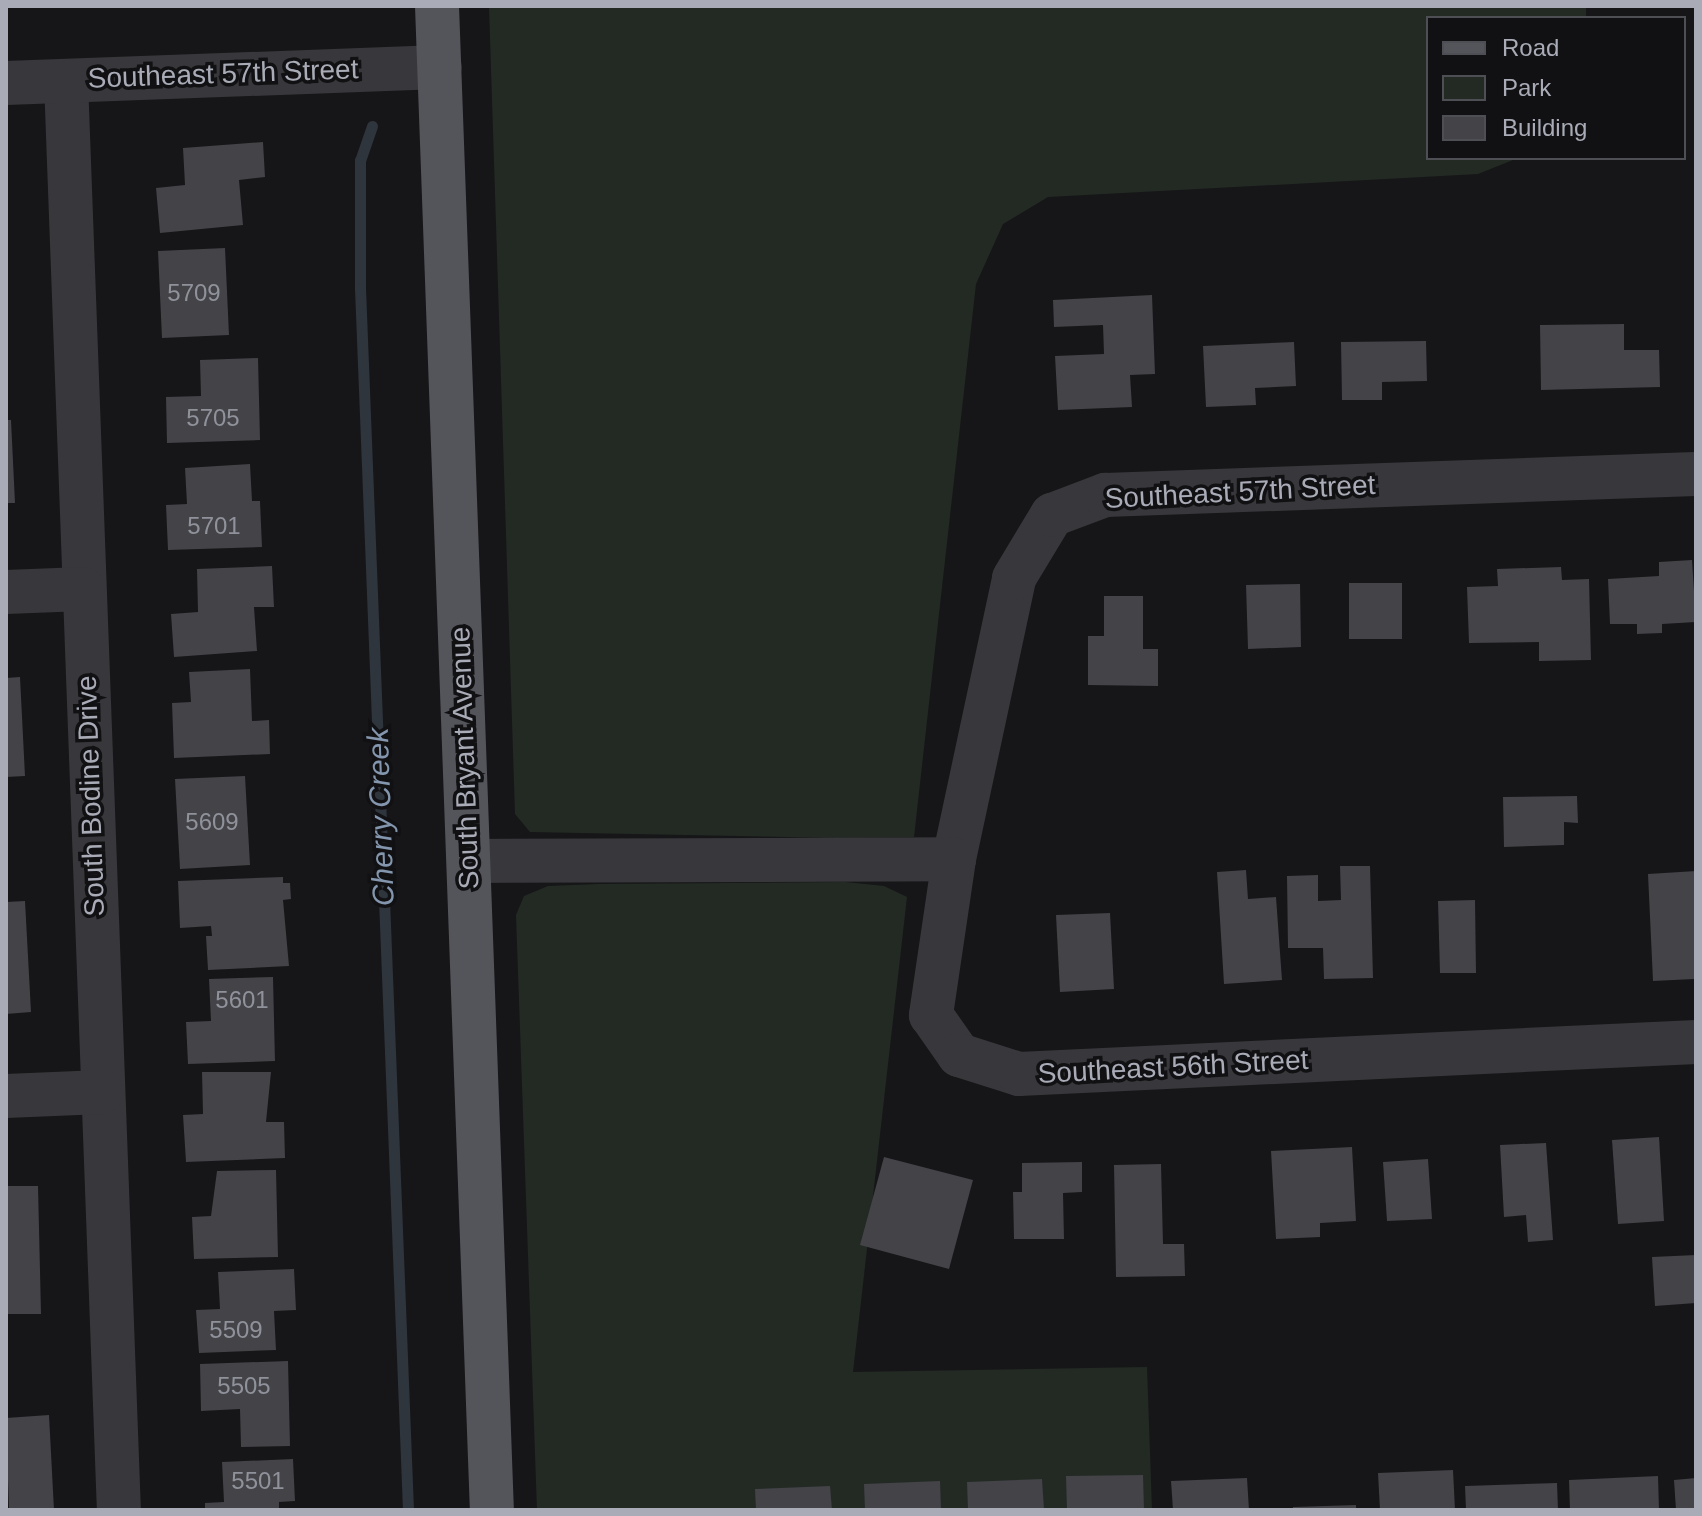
<!DOCTYPE html>
<style>
body{margin:0}
#map{position:relative;width:1702px;height:1516px;overflow:hidden;background:#161618;font-family:Helvetica,sans-serif}
div>[style]{position:absolute}
.green>*{inset:0;background:#232a24}
.stream>*{height:11px;margin:-5.5px;padding:0 5.5px;transform-origin:5.5px;border-radius:5.5px;background:#2f353d}
.building>*{inset:0;background:#434348}
.minor>*{height:44px;margin:-22px;padding:0 22px;transform-origin:22px;border-radius:22px;background:#38383c}
.major>*{height:44px;margin:-22px;padding:0 22px;transform-origin:22px;border-radius:22px;background:#54555b}
span{translate:-50% -50%;white-space:nowrap;text-align:center;line-height:1.15;-webkit-text-stroke:7px #111113;paint-order:stroke}
.number-label{font-size:24px;color:#90929b}
.number-label span{-webkit-text-stroke-width:0}
.street-label{font-size:28px;color:#a9acb7}
.water-label{font-size:30px;color:#8496ae;font-style:italic}
.frame{position:absolute;inset:0;border:8px solid #a9acb7;pointer-events:none}
.legend{position:absolute;left:1426px;top:16px;width:260px;height:144px;box-sizing:border-box;background:#111113;border:2px solid #4e4f55;margin:0;padding:10px 14px;list-style:none;font-size:24px;color:#a9acb7}
.legend li{display:flex;align-items:center;gap:16px;height:40px}
.legend b{width:40px;border:2px solid #4e4f55}
</style>
<div id="map">
<div class="green">
<div style="clip-path:polygon(489px 6px,1586px 6px,1586px 18px,1428px 18px,1428px 158px,1518px 158px,1478px 174px,1048px 197px,1003px 224px,976px 284px,914px 837px,837px 838px,530px 832px,515px 814px)"></div>
<div style="clip-path:polygon(845px 882px,884px 886px,907px 897px,853px 1372px,1147px 1367px,1152px 1510px,537px 1510px,516px 915px,524px 896px,548px 886px,599px 884px)"></div>
</div>
<div class="stream">
<div style="left:372px;top:126px;width:36px;rotate:109deg"></div>
<div style="left:360px;top:160px;width:128px;rotate:90deg"></div>
<div style="left:360px;top:288px;width:1223px;rotate:87.75deg"></div>
</div>
<div class="building">
<div style="clip-path:polygon(263px 142px,265px 177px,239px 180px,243px 225px,160px 233px,156px 188px,185px 185px,183px 148px)"></div>
<div style="clip-path:polygon(225px 248px,229px 335px,162px 338px,158px 251px)"></div>
<div style="clip-path:polygon(1152px 295px,1155px 374px,1130px 375px,1132px 407px,1058px 410px,1055px 356px,1104px 354px,1103px 325px,1054px 327px,1053px 300px)"></div>
<div style="clip-path:polygon(1624px 324px,1624px 350px,1659px 350px,1660px 387px,1541px 390px,1540px 325px)"></div>
<div style="clip-path:polygon(1426px 341px,1427px 381px,1382px 382px,1382px 400px,1342px 400px,1341px 342px)"></div>
<div style="clip-path:polygon(1294px 342px,1296px 386px,1255px 388px,1256px 405px,1206px 407px,1203px 346px)"></div>
<div style="clip-path:polygon(258px 358px,260px 440px,167px 443px,166px 397px,201px 396px,200px 360px)"></div>
<div style="clip-path:polygon(6px 420px,11px 420px,15px 503px,6px 503px)"></div>
<div style="clip-path:polygon(250px 464px,252px 501px,260px 501px,262px 547px,168px 550px,166px 505px,187px 504px,185px 468px)"></div>
<div style="clip-path:polygon(1692px 560px,1696px 622px,1662px 624px,1662px 633px,1637px 634px,1637px 624px,1610px 624px,1608px 579px,1659px 576px,1659px 562px)"></div>
<div style="clip-path:polygon(272px 566px,274px 607px,254px 607px,257px 651px,174px 657px,171px 614px,198px 612px,197px 569px)"></div>
<div style="clip-path:polygon(1561px 567px,1562px 580px,1589px 579px,1591px 660px,1539px 661px,1539px 642px,1469px 643px,1467px 587px,1498px 586px,1497px 569px)"></div>
<div style="clip-path:polygon(1349px 583px,1402px 583px,1402px 639px,1349px 639px)"></div>
<div style="clip-path:polygon(1300px 584px,1301px 647px,1248px 649px,1246px 585px)"></div>
<div style="clip-path:polygon(1104px 596px,1143px 596px,1143px 649px,1158px 649px,1158px 686px,1088px 685px,1088px 636px,1104px 636px)"></div>
<div style="clip-path:polygon(250px 669px,252px 721px,269px 720px,270px 754px,174px 758px,172px 703px,191px 702px,189px 672px)"></div>
<div style="clip-path:polygon(20px 677px,25px 776px,6px 777px,6px 678px)"></div>
<div style="clip-path:polygon(245px 776px,250px 865px,180px 869px,175px 779px)"></div>
<div style="clip-path:polygon(1577px 796px,1578px 823px,1564px 822px,1564px 845px,1504px 847px,1503px 797px)"></div>
<div style="clip-path:polygon(1340px 866px,1370px 866px,1373px 978px,1324px 979px,1323px 948px,1288px 948px,1287px 876px,1318px 875px,1318px 901px,1341px 900px)"></div>
<div style="clip-path:polygon(1246px 870px,1248px 899px,1276px 897px,1282px 980px,1224px 984px,1217px 872px)"></div>
<div style="clip-path:polygon(1696px 871px,1694px 979px,1653px 981px,1648px 874px)"></div>
<div style="clip-path:polygon(283px 877px,283px 883px,290px 883px,291px 899px,283px 900px,289px 966px,208px 970px,206px 936px,212px 936px,211px 926px,180px 928px,178px 881px)"></div>
<div style="clip-path:polygon(1475px 900px,1476px 973px,1440px 973px,1438px 901px)"></div>
<div style="clip-path:polygon(25px 901px,31px 1012px,6px 1014px,6px 902px)"></div>
<div style="clip-path:polygon(1110px 913px,1114px 989px,1060px 992px,1056px 915px)"></div>
<div style="clip-path:polygon(273px 977px,275px 1061px,188px 1064px,186px 1022px,211px 1021px,209px 979px)"></div>
<div style="clip-path:polygon(202px 1072px,271px 1072px,266px 1122px,284px 1122px,285px 1158px,186px 1162px,183px 1115px,203px 1114px)"></div>
<div style="clip-path:polygon(1659px 1137px,1664px 1221px,1618px 1224px,1612px 1140px)"></div>
<div style="clip-path:polygon(1546px 1143px,1553px 1240px,1528px 1242px,1526px 1215px,1504px 1217px,1500px 1145px)"></div>
<div style="clip-path:polygon(1352px 1147px,1356px 1221px,1320px 1223px,1320px 1237px,1276px 1239px,1271px 1151px)"></div>
<div style="clip-path:polygon(884px 1157px,973px 1180px,949px 1269px,860px 1245px)"></div>
<div style="clip-path:polygon(1428px 1159px,1432px 1219px,1387px 1221px,1383px 1162px)"></div>
<div style="clip-path:polygon(1082px 1162px,1082px 1192px,1063px 1193px,1064px 1239px,1014px 1239px,1013px 1192px,1022px 1192px,1022px 1163px)"></div>
<div style="clip-path:polygon(1161px 1164px,1163px 1244px,1184px 1244px,1185px 1276px,1116px 1277px,1114px 1165px)"></div>
<div style="clip-path:polygon(276px 1170px,278px 1257px,194px 1259px,192px 1217px,211px 1216px,217px 1171px)"></div>
<div style="clip-path:polygon(6px 1186px,38px 1186px,41px 1314px,6px 1314px)"></div>
<div style="clip-path:polygon(1696px 1255px,1696px 1303px,1655px 1306px,1652px 1257px)"></div>
<div style="clip-path:polygon(294px 1269px,296px 1310px,274px 1311px,276px 1350px,199px 1353px,196px 1310px,220px 1309px,218px 1272px)"></div>
<div style="clip-path:polygon(288px 1361px,290px 1446px,241px 1447px,240px 1409px,201px 1411px,200px 1364px)"></div>
<div style="clip-path:polygon(49px 1415px,54px 1510px,9px 1510px,6px 1418px)"></div>
<div style="clip-path:polygon(293px 1459px,295px 1501px,279px 1502px,279px 1510px,205px 1510px,205px 1503px,224px 1502px,222px 1462px)"></div>
<div style="clip-path:polygon(1453px 1470px,1455px 1510px,1380px 1510px,1378px 1473px)"></div>
<div style="clip-path:polygon(1143px 1475px,1144px 1510px,1067px 1510px,1066px 1476px)"></div>
<div style="clip-path:polygon(1658px 1476px,1659px 1510px,1570px 1510px,1569px 1480px)"></div>
<div style="clip-path:polygon(1247px 1478px,1249px 1510px,1173px 1510px,1171px 1481px)"></div>
<div style="clip-path:polygon(1696px 1478px,1696px 1510px,1676px 1510px,1674px 1480px)"></div>
<div style="clip-path:polygon(1042px 1479px,1044px 1510px,968px 1510px,967px 1482px)"></div>
<div style="clip-path:polygon(940px 1481px,941px 1510px,865px 1510px,864px 1484px)"></div>
<div style="clip-path:polygon(1557px 1483px,1558px 1510px,1466px 1510px,1465px 1486px)"></div>
<div style="clip-path:polygon(830px 1486px,832px 1510px,756px 1510px,755px 1489px)"></div>
<div style="clip-path:polygon(1356px 1505px,1356px 1510px,1293px 1510px,1293px 1507px)"></div>
</div>
<div class="minor">
<div style="left:66px;top:81px;width:1430px;rotate:87.88deg"></div>
<div style="left:6px;top:83px;width:434px;rotate:-2.1deg"></div>
<div style="left:6px;top:592px;width:77px;rotate:-2.2deg"></div>
<div style="left:954px;top:859px;width:287px;rotate:-77.9deg"></div>
<div style="left:1014px;top:578px;width:74px;rotate:-58.9deg"></div>
<div style="left:1052px;top:515px;width:57px;rotate:-20.7deg"></div>
<div style="left:1105px;top:495px;width:591px;rotate:-2.04deg"></div>
<div style="left:469px;top:861px;width:485px;rotate:-0.2deg"></div>
<div style="left:954px;top:859px;width:158px;rotate:98.4deg"></div>
<div style="left:931px;top:1015px;width:49px;rotate:55deg"></div>
<div style="left:959px;top:1055px;width:63px;rotate:17.6deg"></div>
<div style="left:1019px;top:1074px;width:678px;rotate:-2.71deg"></div>
<div style="left:6px;top:1096px;width:96px;rotate:-2.4deg"></div>
</div>
<div class="major">
<div style="left:437px;top:6px;width:1505px;rotate:87.91deg"></div>
</div>
<div class="number-label">
<span style="left:194px;top:293px">5709</span>
<span style="left:213px;top:418px">5705</span>
<span style="left:214px;top:526px">5701</span>
<span style="left:212px;top:822px">5609</span>
<span style="left:242px;top:1000px">5601</span>
<span style="left:236px;top:1330px">5509</span>
<span style="left:244px;top:1386px">5505</span>
<span style="left:258px;top:1481px">5501</span>
</div>
<div class="street-label">
<span style="left:223px;top:74px;rotate:-2deg">Southeast 57th Street</span>
<span style="left:1240px;top:492px;rotate:-3deg">Southeast 57th Street</span>
<span style="left:465px;top:758px;rotate:-92deg">South Bryant Avenue</span>
<span style="left:91px;top:796px;rotate:-92deg">South Bodine Drive</span>
<span style="left:1173px;top:1067px;rotate:-3deg">Southeast 56th Street</span>
</div>
<div class="water-label">
<span style="left:381px;top:817px;rotate:-92deg">Cherry Creek</span>
</div>
<div class="frame"></div>
<ul class="legend">
<li><b style="height:10px;background:#54555b"></b>Road</li>
<li><b style="height:22px;background:#232a24"></b>Park</li>
<li><b style="height:22px;background:#434348"></b>Building</li>
</ul>
</div>
